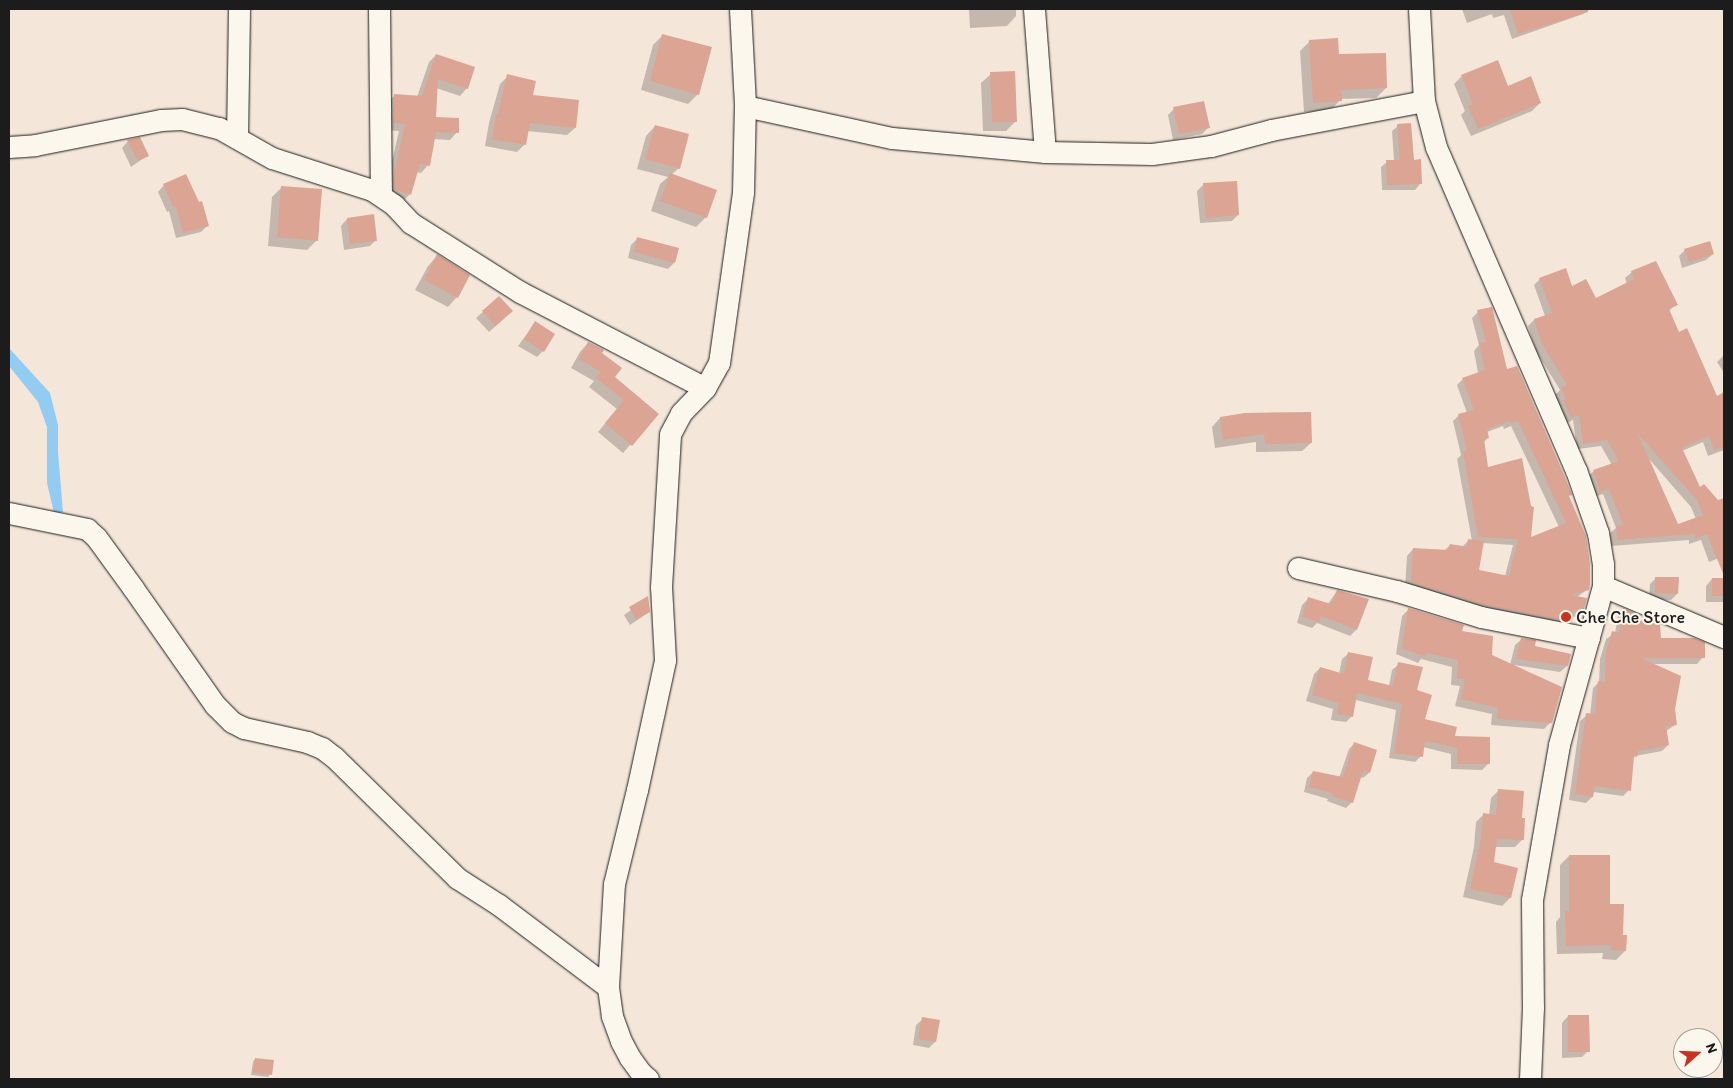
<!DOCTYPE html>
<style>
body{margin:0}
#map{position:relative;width:1733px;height:1088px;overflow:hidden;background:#f5e6da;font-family:Itim,sans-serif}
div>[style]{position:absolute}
.water>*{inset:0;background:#93ccf2}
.shadow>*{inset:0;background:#0003}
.building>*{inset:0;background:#dba493}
.roads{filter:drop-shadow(0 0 1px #1c1c1c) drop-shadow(0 0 1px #1c1c1c)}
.minor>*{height:21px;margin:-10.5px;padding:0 10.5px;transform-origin:10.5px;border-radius:10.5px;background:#fbf7ec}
.dots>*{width:14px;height:14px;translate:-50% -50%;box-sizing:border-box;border:2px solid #fbf7ec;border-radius:50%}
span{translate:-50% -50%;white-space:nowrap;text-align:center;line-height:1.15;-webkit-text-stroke:4px #fbf7ec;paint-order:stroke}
.poi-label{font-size:18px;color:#1c1c1c}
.left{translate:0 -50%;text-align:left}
.frame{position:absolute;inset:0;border:10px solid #1c1c1c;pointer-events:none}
.north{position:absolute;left:1673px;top:1028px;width:50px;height:50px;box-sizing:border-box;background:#fbf7ec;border:1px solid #a29f99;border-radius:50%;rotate:70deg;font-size:14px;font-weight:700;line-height:20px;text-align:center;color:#1c1c1c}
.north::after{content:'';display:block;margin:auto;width:18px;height:22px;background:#c8321e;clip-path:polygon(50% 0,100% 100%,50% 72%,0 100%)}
</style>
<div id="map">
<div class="water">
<div style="clip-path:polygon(9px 348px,50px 393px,58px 425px,58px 452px,63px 512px,54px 513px,47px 483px,47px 427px,38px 402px,9px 366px)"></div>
</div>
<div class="shadow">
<div style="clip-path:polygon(969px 9px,1016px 9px,1016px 16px,1007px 26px,970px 28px)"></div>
<div style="clip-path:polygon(1462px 9px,1589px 9px,1583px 14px,1512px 39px,1504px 15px,1493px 18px,1492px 14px,1467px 23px)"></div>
<div style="clip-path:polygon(663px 35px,698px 94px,688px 104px,641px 90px,653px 45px)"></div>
<div style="clip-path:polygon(1310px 41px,1338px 56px,1386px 88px,1376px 98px,1341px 99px,1331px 110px,1304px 112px,1300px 51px)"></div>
<div style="clip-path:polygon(436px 55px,467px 88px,460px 96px,436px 88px,434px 118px,457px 132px,450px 140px,433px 139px,428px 165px,421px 173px,417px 172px,409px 195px,402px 202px,386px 187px,399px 131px,386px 130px,388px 103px,395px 95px,417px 97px,429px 62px)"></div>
<div style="clip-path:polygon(991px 74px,1016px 121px,1006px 131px,983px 131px,981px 83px)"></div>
<div style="clip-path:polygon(508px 76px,531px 96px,575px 128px,567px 135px,527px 131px,525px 144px,517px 152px,485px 146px,489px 123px,500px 84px)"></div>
<div style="clip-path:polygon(1462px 76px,1508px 87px,1540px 103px,1532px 111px,1471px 136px,1461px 115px,1465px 111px,1454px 84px)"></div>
<div style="clip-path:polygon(1174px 109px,1208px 128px,1202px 134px,1173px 140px,1168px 115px)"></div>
<div style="clip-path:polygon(655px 126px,679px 168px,671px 175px,706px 217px,696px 227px,651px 211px,660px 184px,668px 177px,637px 169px,646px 136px)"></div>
<div style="clip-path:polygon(1398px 126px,1420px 184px,1415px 190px,1382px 190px,1381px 167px,1387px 162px,1394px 161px,1392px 131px)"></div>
<div style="clip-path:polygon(128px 141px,148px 155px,131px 167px,122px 148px)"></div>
<div style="clip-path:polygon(164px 185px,207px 226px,201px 232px,176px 238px,169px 211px,167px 212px,158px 192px)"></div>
<div style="clip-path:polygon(1203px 185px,1238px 215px,1232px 221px,1200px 223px,1197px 191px)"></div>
<div style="clip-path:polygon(282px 187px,317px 240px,307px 250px,268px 246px,272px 197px)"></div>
<div style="clip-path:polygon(347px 219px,376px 240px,370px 246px,344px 250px,341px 226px)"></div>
<div style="clip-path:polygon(638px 238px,674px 263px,668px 269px,628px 258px,631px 245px)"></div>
<div style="clip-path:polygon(1685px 250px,1713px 254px,1706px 260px,1682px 268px,1679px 256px)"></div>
<div style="clip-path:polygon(437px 256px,457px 297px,448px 307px,415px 290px,428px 266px)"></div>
<div style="clip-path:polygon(evenodd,1632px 272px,1676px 304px,1669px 311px,1679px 334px,1717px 398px,1724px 393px,1724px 450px,1708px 456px,1703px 442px,1682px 451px,1700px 489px,1718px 502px,1724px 499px,1724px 556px,1709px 562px,1701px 540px,1689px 544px,1689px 540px,1611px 546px,1610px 533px,1616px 528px,1603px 494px,1594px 497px,1587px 477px,1594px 471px,1612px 465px,1601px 446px,1577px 449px,1573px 420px,1565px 424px,1555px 395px,1560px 390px,1536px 351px,1528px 326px,1534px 320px,1545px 316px,1534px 285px,1540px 279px,1572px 288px,1596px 299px,1627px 284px,1625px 278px,1632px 272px,1649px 459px,1691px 507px,1696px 519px,1678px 526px,1649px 459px)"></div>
<div style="clip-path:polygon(499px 298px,505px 318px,489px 332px,476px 318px)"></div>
<div style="clip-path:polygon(evenodd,1478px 312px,1568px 497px,1588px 589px,1577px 597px,1582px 611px,1575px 617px,1571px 617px,1570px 621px,1564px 628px,1405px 588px,1407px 556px,1413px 549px,1444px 551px,1450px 545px,1463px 546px,1469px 540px,1472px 541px,1457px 459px,1461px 455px,1453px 421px,1459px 415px,1467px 413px,1457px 385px,1463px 379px,1478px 373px,1474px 351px,1479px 345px,1472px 318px,1478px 312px,1503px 426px,1504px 429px,1511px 426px,1559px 527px,1530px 539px,1487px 468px,1484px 442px,1488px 438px,1487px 432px,1503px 426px,1478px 312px,1482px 543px,1513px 545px,1505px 576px,1478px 571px,1482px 543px)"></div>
<div style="clip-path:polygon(535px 323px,543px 351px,537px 357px,518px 346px)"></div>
<div style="clip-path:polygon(588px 343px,601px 353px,613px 377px,657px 414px,623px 453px,598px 432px,617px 409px,589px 387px,594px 381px,571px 368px,580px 352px)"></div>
<div style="clip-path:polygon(1724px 355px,1724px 373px,1717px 362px)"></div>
<div style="clip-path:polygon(1220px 418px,1311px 443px,1302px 451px,1256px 452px,1256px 442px,1215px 448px,1212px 427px)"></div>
<div style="clip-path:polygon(1656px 578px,1677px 594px,1671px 600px,1649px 599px,1650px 584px)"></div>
<div style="clip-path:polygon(1712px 579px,1724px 580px,1724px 602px,1706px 602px,1706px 586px)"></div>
<div style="clip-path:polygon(1337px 591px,1356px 630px,1350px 636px,1317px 623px,1312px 628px,1297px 623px,1302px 605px,1308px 599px,1328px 604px)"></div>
<div style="clip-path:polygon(648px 598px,649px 612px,630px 625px,624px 615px)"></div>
<div style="clip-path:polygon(1409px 609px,1461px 632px,1491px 655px,1510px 665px,1515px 645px,1522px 639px,1567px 666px,1560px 672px,1514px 665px,1551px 722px,1544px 729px,1491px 725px,1492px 714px,1455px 706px,1460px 686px,1451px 685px,1452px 667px,1421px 659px,1418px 663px,1396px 654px,1402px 616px)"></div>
<div style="clip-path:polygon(1624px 610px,1634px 623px,1660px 639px,1703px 657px,1697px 664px,1651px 664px,1674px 709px,1675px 725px,1666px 731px,1668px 745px,1662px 751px,1635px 756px,1633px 759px,1629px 790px,1623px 796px,1593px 792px,1592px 797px,1586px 803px,1569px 800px,1580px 721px,1587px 715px,1590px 715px,1593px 688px,1599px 682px,1600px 659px,1606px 639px,1615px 633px,1618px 616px)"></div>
<div style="clip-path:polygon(1349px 653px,1367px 681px,1389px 686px,1392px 670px,1399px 664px,1416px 691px,1424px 720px,1453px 738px,1488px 764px,1482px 770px,1451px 769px,1451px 754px,1423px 747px,1421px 756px,1415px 762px,1389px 758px,1396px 710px,1356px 700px,1352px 716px,1346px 722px,1331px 720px,1333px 709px,1306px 701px,1314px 674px,1320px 668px,1339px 674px,1342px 659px)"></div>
<div style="clip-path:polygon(1355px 743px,1369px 773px,1363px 778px,1360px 777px,1352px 802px,1346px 808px,1327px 801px,1328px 799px,1304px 792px,1307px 778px,1313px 772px,1339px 778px,1349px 749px)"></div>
<div style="clip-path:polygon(1499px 790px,1520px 819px,1523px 839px,1515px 847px,1495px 847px,1493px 863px,1510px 898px,1502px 906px,1463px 897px,1474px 847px,1476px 822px,1484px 814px,1489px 815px,1491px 798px)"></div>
<div style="clip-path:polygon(1569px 856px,1609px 905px,1622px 936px,1625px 951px,1616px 960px,1602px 959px,1603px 953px,1557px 954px,1556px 922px,1560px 917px,1560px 865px)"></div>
<div style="clip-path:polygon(1568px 1016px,1588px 1051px,1582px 1057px,1562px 1058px,1562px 1023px)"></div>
<div style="clip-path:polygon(923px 1019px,935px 1042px,929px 1048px,913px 1045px,916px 1025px)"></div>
<div style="clip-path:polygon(255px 1059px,270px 1074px,268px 1077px,251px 1075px,253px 1062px)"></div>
</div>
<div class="building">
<div style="clip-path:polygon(1510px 9px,1588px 9px,1588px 12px,1518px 34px)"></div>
<div style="clip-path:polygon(662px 34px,712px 47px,699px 95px,650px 81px)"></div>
<div style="clip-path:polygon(1338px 38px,1339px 54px,1386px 53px,1387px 88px,1341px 90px,1342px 101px,1313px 103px,1309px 40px)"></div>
<div style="clip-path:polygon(436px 54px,475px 67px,468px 89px,438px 79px,436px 117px,459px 118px,459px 133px,436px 132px,430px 166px,420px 164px,411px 195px,393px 189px,393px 179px,405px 124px,393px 123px,394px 94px,422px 96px)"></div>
<div style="clip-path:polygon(1498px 60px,1508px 86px,1531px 76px,1541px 103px,1478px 129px,1468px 106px,1473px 104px,1461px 75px)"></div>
<div style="clip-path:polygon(1015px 71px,1017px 122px,992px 122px,990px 72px)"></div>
<div style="clip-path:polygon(507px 74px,536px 81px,533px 95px,579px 100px,576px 128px,530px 123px,526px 145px,492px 139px,496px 114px,498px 114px)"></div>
<div style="clip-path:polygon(1204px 101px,1210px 128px,1179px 134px,1173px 107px)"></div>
<div style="clip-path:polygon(1411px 123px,1414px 160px,1421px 159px,1422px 184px,1387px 185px,1386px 160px,1400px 160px,1397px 124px)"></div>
<div style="clip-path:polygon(655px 125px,689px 134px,680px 169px,645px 159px)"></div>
<div style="clip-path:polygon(140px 137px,149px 156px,138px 161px,127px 140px)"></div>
<div style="clip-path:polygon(670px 173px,717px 190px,707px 218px,660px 201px)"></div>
<div style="clip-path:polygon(186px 174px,199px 202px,202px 201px,209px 226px,183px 233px,176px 206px,173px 207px,163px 184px)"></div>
<div style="clip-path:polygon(1237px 181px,1239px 215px,1206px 218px,1203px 183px)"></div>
<div style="clip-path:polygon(281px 186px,322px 189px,318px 241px,277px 237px)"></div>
<div style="clip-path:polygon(374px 214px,377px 241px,350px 244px,347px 218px)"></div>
<div style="clip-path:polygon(637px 237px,679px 248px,675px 263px,634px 252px)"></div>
<div style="clip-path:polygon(1710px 241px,1714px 254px,1689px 262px,1684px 249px)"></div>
<div style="clip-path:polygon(437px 254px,470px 275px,458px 298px,424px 280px)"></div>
<div style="clip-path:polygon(evenodd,1656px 261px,1678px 305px,1669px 309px,1679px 332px,1687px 328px,1717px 396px,1724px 392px,1724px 447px,1714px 450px,1709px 436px,1682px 448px,1700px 487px,1704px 484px,1718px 500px,1724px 498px,1724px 576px,1707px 534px,1695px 539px,1695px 534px,1617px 540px,1616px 526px,1623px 525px,1609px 489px,1600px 492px,1593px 470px,1619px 461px,1607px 440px,1583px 444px,1579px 415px,1571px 418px,1563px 400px,1566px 399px,1561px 388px,1567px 385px,1542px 344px,1534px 319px,1552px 313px,1539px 278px,1566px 268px,1572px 286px,1586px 279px,1596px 298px,1634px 279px,1631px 271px,1656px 261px,1638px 434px,1697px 500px,1703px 515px,1678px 524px,1638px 434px)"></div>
<div style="clip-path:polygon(499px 296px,513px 311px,495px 326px,482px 311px)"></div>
<div style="clip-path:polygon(evenodd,1492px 307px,1507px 369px,1517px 366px,1564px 475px,1572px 495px,1569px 496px,1586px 536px,1590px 564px,1590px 584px,1589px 590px,1571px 595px,1587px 598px,1583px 612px,1574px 611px,1572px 622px,1484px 605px,1411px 582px,1413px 548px,1448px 550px,1450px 544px,1467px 547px,1468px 539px,1484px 541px,1479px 570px,1509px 576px,1518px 539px,1478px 537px,1463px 451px,1467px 451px,1458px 414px,1474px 410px,1462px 378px,1485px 370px,1479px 343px,1486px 342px,1477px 310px,1492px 307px,1509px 421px,1510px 423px,1518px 421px,1566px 523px,1531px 537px,1534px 507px,1531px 506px,1522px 458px,1488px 467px,1484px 439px,1489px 438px,1487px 429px,1509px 421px)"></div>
<div style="clip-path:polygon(535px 321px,555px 334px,544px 352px,524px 339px)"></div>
<div style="clip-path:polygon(588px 342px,604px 350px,602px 353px,622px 368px,615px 377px,659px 414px,632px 446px,605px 423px,624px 400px,596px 378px,601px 372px,579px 359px)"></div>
<div style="clip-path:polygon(1311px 412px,1312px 443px,1265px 444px,1264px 434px,1223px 440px,1220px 417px,1245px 413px)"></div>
<div style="clip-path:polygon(1655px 577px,1679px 577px,1678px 594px,1655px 593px)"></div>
<div style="clip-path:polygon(1712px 578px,1724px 578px,1724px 596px,1712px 596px)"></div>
<div style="clip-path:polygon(1337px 590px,1369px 599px,1357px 630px,1321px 616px,1319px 622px,1302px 617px,1308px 597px,1331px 604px)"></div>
<div style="clip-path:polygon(648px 596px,650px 612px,636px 620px,629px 607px)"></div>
<div style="clip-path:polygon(1408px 608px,1464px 625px,1462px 631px,1493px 636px,1492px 655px,1562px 687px,1552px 723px,1497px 719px,1498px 708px,1461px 699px,1465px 679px,1457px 679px,1458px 660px,1426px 653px,1425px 657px,1402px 648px)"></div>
<div style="clip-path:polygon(1623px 608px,1637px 614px,1636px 621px,1651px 620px,1660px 624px,1661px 638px,1694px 638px,1705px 642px,1705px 658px,1641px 658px,1681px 676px,1675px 709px,1677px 725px,1666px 726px,1669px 745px,1638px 751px,1637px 757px,1634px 756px,1631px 791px,1595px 786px,1593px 797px,1575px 794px,1586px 713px,1595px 714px,1598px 681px,1605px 682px,1606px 652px,1612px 631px,1619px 633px,1621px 619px,1623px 619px)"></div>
<div style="clip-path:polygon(1521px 638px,1536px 640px,1535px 646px,1571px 654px,1568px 666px,1516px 659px)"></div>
<div style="clip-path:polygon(1348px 652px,1373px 657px,1368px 680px,1393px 686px,1398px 662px,1423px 667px,1417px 690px,1432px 695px,1425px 719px,1457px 727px,1455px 736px,1490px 737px,1490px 764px,1457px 764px,1457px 748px,1425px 741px,1423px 757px,1394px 753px,1402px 704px,1357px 693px,1353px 717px,1337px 714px,1339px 703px,1312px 695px,1320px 667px,1344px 674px)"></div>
<div style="clip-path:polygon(1354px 742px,1377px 750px,1370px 773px,1363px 771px,1353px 803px,1332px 796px,1332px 793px,1309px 787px,1313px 771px,1343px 777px)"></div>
<div style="clip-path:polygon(1498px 789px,1524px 791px,1522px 818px,1525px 818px,1524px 840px,1497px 839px,1494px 862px,1518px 868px,1511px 898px,1470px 889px,1481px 838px,1483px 813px,1496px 815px)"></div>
<div style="clip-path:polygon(1569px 855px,1610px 855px,1610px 904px,1624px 904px,1623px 935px,1627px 935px,1626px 951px,1611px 950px,1611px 945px,1566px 946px,1565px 911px,1569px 911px)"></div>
<div style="clip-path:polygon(1568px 1015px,1589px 1015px,1590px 1052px,1568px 1052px)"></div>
<div style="clip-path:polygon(922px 1017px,940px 1020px,936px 1042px,918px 1039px)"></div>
<div style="clip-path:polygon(255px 1058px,274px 1060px,272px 1075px,253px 1072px)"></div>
</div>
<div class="roads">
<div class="minor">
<div style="left:379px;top:9px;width:186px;rotate:89.4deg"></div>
<div style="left:740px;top:9px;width:97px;rotate:87deg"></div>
<div style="left:745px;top:106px;width:150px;rotate:12.3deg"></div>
<div style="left:892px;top:138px;width:154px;rotate:5.2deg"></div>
<div style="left:1045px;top:152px;width:107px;rotate:1.1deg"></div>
<div style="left:1152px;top:154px;width:60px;rotate:-7.7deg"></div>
<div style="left:1211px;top:146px;width:62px;rotate:-14.9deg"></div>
<div style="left:1271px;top:130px;width:156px;rotate:-10.7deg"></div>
<div style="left:1034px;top:9px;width:143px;rotate:85.6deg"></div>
<div style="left:1419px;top:9px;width:92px;rotate:86.9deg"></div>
<div style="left:1424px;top:101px;width:48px;rotate:75.4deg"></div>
<div style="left:1436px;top:147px;width:352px;rotate:66.6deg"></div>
<div style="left:1576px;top:470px;width:67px;rotate:70.8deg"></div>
<div style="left:1598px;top:533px;width:30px;rotate:81deg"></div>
<div style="left:1603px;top:563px;width:23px;rotate:90deg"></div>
<div style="left:1603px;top:586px;width:165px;rotate:105.5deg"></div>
<div style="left:1559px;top:745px;width:157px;rotate:99.9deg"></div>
<div style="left:1532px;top:900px;width:107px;rotate:89.5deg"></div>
<div style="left:1533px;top:1007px;width:72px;rotate:92.4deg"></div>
<div style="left:237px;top:138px;width:129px;rotate:-89.1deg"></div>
<div style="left:9px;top:147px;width:26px;rotate:-4deg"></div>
<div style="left:35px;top:145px;width:128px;rotate:-11.2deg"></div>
<div style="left:161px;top:120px;width:21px;rotate:-3deg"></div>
<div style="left:182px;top:119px;width:38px;rotate:14deg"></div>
<div style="left:219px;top:128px;width:61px;rotate:29.5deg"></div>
<div style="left:272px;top:158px;width:105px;rotate:17.7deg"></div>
<div style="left:372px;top:190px;width:27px;rotate:34deg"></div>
<div style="left:394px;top:205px;width:25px;rotate:47deg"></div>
<div style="left:411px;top:223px;width:129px;rotate:32.3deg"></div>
<div style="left:520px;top:292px;width:208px;rotate:27.4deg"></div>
<div style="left:9px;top:513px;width:80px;rotate:11.6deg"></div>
<div style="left:87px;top:529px;width:12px;rotate:42deg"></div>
<div style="left:96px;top:537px;width:63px;rotate:54deg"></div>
<div style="left:133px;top:588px;width:143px;rotate:55deg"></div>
<div style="left:215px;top:705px;width:24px;rotate:45deg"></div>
<div style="left:232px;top:722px;width:13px;rotate:27deg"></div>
<div style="left:244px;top:728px;width:65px;rotate:12.5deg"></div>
<div style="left:307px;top:742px;width:16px;rotate:22deg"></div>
<div style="left:322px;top:748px;width:15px;rotate:37deg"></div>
<div style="left:334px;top:757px;width:173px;rotate:44.5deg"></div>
<div style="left:457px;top:878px;width:50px;rotate:32.7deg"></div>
<div style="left:499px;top:905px;width:136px;rotate:37deg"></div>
<div style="left:1298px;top:568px;width:102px;rotate:13.1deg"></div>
<div style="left:1397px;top:591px;width:88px;rotate:17.2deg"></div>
<div style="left:1481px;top:617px;width:110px;rotate:11deg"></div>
<div style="left:1603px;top:586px;width:131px;rotate:22.9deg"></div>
<div style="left:648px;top:1079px;width:9px;rotate:-139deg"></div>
<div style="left:641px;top:1073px;width:19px;rotate:-126deg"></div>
<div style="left:630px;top:1058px;width:19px;rotate:-118deg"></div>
<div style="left:621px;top:1041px;width:27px;rotate:-110deg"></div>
<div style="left:612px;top:1016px;width:29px;rotate:-98deg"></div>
<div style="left:608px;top:987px;width:103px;rotate:-86.7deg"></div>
<div style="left:614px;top:884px;width:97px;rotate:-76.3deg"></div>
<div style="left:637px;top:790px;width:133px;rotate:-77.8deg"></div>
<div style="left:665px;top:660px;width:73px;rotate:-93.1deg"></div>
<div style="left:661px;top:587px;width:153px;rotate:-86.6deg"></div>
<div style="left:670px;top:434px;width:24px;rotate:-62deg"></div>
<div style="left:681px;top:413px;width:35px;rotate:-46deg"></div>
<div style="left:705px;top:388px;width:29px;rotate:-61deg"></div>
<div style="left:719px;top:363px;width:173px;rotate:-82deg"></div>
<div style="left:743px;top:192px;width:86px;rotate:-88.7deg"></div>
</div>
</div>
<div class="dots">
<div style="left:1566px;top:617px;background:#c8321e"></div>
</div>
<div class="poi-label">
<span class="left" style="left:1576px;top:617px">Che Che Store</span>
</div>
<div class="frame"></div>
<div class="north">N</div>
</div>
